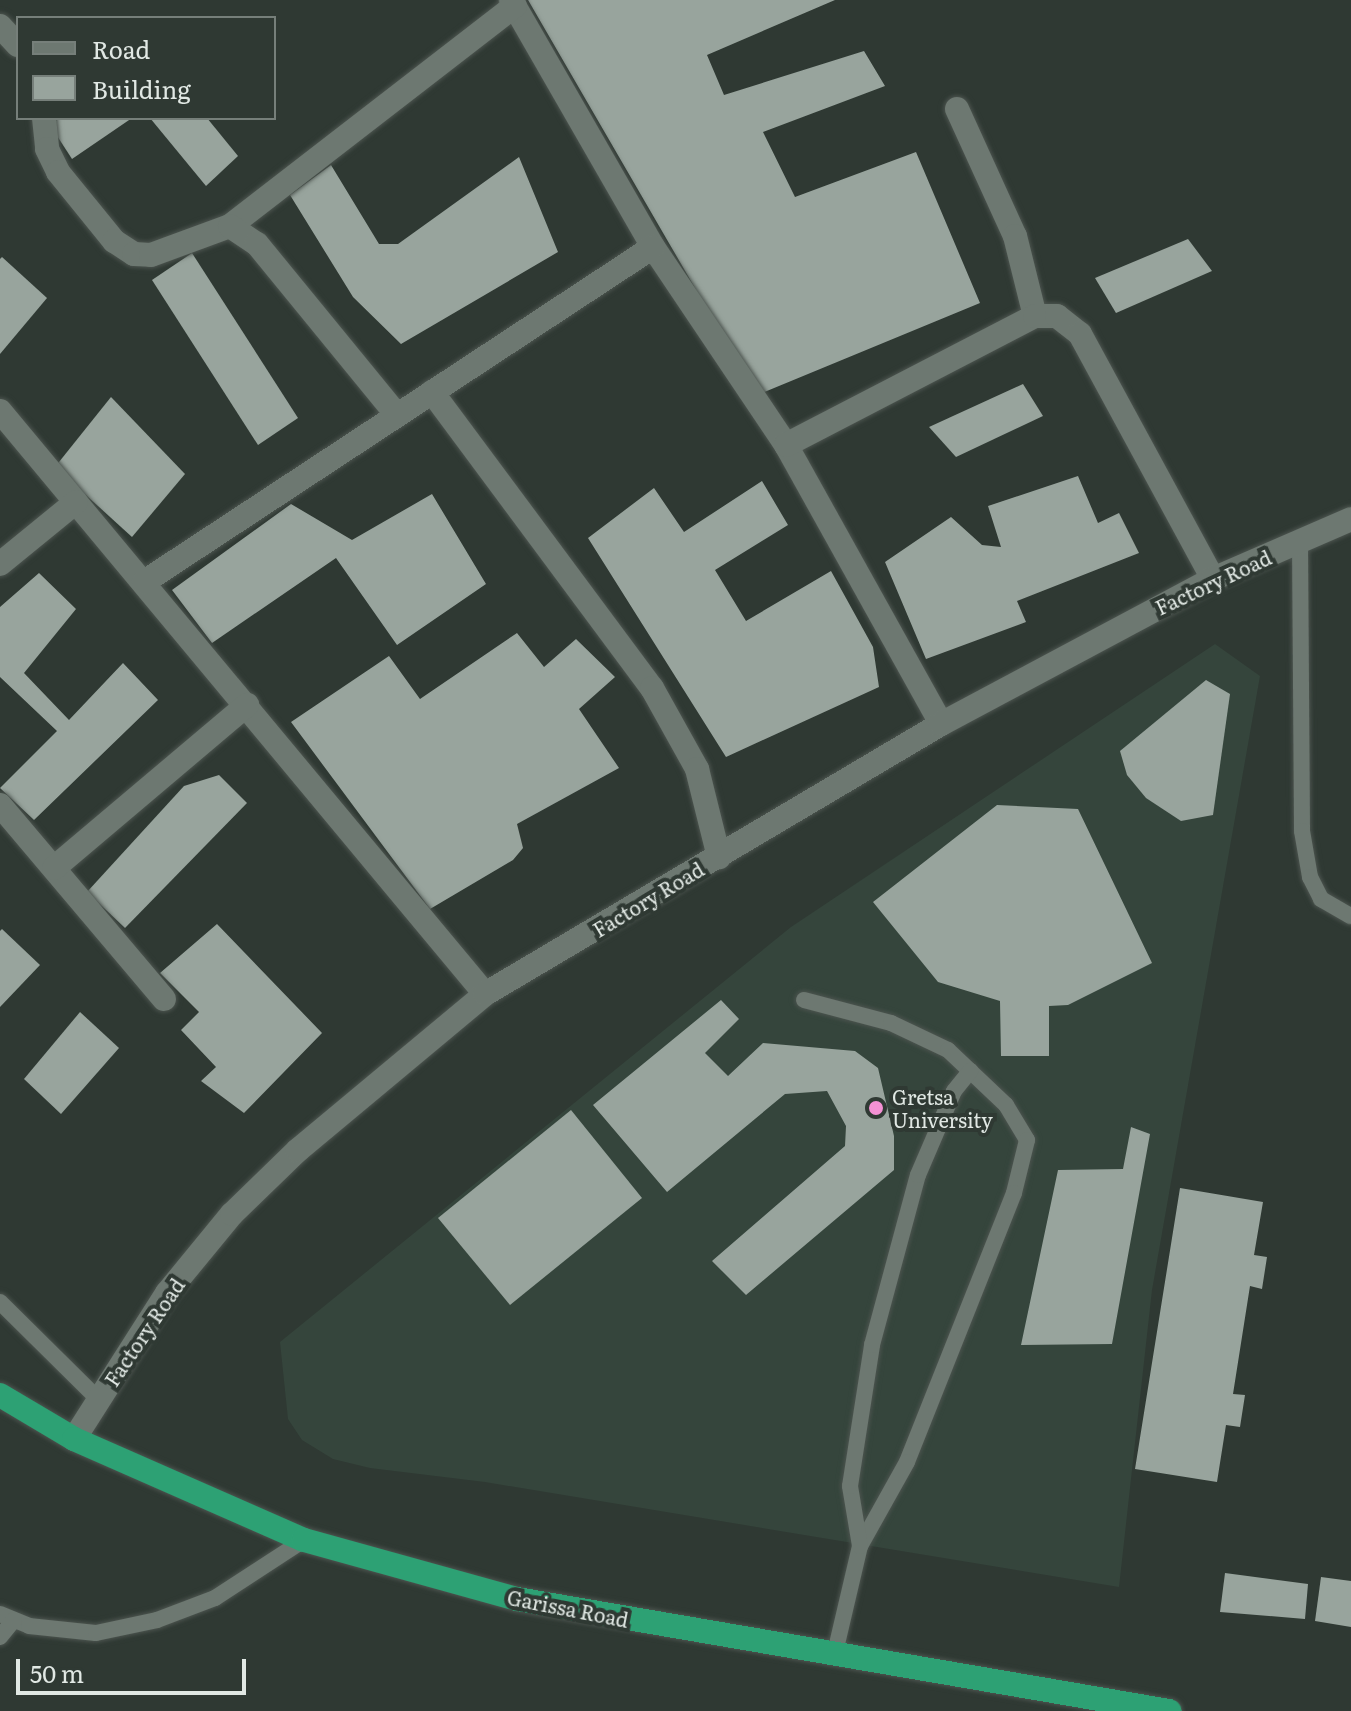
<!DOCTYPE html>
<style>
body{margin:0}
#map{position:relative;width:1351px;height:1711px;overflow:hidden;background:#2f3933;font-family:Literata,serif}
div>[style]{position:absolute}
.built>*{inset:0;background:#35453c}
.building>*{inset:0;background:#98a49d}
.roads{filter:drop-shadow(0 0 2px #4c544f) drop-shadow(0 0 2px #4c544f)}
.service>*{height:16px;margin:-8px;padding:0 8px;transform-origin:8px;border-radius:8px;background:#6d7871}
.minor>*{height:24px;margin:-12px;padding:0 12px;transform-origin:12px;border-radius:12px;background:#6d7871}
.trunk>*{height:24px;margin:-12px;padding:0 12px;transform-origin:12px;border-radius:12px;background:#2da174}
.dots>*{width:22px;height:22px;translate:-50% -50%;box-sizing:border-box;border:4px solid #2f3933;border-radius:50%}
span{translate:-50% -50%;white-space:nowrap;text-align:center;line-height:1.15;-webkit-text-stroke:8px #2f3933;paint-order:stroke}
.street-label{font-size:20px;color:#e1e8e4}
.poi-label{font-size:20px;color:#e1e8e4}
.left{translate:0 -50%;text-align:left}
.legend{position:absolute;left:16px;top:16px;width:260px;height:104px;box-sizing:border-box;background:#2f3933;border:2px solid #767f7a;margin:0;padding:10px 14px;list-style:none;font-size:24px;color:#e1e8e4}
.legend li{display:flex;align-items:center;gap:16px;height:40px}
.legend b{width:40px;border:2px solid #767f7a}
.scale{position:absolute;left:16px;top:1659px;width:230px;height:36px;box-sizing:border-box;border:4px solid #e1e8e4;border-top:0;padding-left:10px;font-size:24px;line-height:28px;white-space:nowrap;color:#e1e8e4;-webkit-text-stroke:6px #2f3933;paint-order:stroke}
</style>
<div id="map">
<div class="built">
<div style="clip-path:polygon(1215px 644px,1260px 676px,1152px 1290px,1119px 1587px,485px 1482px,370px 1468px,333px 1459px,302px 1440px,288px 1419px,280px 1342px,791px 927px)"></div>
</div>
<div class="building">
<div style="clip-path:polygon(528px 0,835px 0,707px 55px,724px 95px,864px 51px,885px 86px,763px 132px,795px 197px,916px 152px,980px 303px,757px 395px)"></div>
<div style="clip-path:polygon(60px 118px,132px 118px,72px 159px,50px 125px)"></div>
<div style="clip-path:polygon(150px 118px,207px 118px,238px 156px,206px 186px)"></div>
<div style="clip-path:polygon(519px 157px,558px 252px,401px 344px,353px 297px,290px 195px,331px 165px,379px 244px,398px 244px)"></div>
<div style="clip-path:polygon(1188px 239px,1212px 271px,1116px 313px,1095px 278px)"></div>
<div style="clip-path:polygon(192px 253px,298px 418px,258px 445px,152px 280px)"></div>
<div style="clip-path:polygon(2px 257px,47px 298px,0 354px,0 259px)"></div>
<div style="clip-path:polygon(1023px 384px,1043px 416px,956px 457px,929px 427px)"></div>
<div style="clip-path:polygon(111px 397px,185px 474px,132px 537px,55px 467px)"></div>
<div style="clip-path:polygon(1078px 476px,1098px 523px,1119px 513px,1139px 553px,1017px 601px,1026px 622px,926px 659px,885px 562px,951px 517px,982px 545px,1001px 547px,988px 506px)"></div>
<div style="clip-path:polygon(762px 481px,788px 525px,715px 570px,746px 621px,831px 571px,873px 647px,879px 687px,726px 757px,588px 538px,654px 488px,684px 532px)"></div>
<div style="clip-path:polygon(432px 494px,486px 584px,397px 645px,336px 558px,212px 643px,172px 590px,291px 504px,352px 540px)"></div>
<div style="clip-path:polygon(39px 573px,76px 609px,24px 673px,69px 720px,123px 663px,158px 700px,34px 820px,0 788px,57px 731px,0 677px,0 607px)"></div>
<div style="clip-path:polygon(517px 633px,544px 667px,576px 639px,615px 677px,579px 709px,619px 768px,517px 824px,523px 848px,513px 860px,430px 909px,291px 722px,389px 656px,420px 699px)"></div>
<div style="clip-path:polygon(1206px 680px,1230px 694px,1213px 815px,1181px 821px,1146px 798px,1127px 775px,1120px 751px)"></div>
<div style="clip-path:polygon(219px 775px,247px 803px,125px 928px,87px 892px,184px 786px)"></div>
<div style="clip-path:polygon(997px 805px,1078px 809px,1152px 963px,1068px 1005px,1049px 1006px,1049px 1056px,1001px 1056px,1000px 1001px,938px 982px,873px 902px)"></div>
<div style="clip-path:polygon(217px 924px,322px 1033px,244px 1113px,201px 1081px,216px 1067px,181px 1030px,199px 1012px,160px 973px)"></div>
<div style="clip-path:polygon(2px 929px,40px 965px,0 1007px,0 931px)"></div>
<div style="clip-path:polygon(721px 1000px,739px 1019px,705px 1053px,728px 1076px,763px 1043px,855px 1051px,878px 1068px,894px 1136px,894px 1170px,746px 1295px,712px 1261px,845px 1146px,846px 1126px,827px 1091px,785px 1094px,667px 1192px,593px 1105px)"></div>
<div style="clip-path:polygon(80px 1012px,119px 1048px,61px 1114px,24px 1079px)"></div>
<div style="clip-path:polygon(571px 1110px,642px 1198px,510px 1305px,438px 1218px)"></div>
<div style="clip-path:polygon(1131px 1127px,1150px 1134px,1112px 1344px,1021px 1345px,1058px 1170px,1123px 1169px)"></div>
<div style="clip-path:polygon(1180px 1188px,1263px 1202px,1254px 1255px,1267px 1257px,1262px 1289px,1250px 1286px,1233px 1394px,1245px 1395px,1240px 1427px,1226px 1425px,1217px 1482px,1135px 1469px)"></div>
<div style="clip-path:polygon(1225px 1573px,1308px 1584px,1305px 1619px,1220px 1612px)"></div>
<div style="clip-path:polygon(1321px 1577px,1351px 1581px,1351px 1627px,1315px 1621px)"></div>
</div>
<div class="roads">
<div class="service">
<div style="left:1300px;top:542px;width:289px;rotate:89.6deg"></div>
<div style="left:1302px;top:831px;width:47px;rotate:80.1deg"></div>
<div style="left:1310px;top:877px;width:25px;rotate:63deg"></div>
<div style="left:1321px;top:899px;width:34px;rotate:30deg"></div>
<div style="left:804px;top:1000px;width:90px;rotate:14.8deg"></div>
<div style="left:891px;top:1023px;width:63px;rotate:25.3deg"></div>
<div style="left:948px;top:1050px;width:80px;rotate:43.5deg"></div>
<div style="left:1006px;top:1105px;width:41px;rotate:59deg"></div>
<div style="left:1027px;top:1140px;width:55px;rotate:103.8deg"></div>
<div style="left:1014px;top:1193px;width:289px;rotate:111.7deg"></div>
<div style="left:907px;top:1462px;width:96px;rotate:119.2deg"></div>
<div style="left:860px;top:1546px;width:114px;rotate:103.2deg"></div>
<div style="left:0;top:1302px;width:139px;rotate:44.7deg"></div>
<div style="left:860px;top:1546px;width:61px;rotate:-99.5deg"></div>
<div style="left:850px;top:1486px;width:143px;rotate:-81.1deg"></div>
<div style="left:872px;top:1345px;width:176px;rotate:-74.9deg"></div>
<div style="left:918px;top:1175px;width:91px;rotate:-66.8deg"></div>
<div style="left:954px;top:1091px;width:26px;rotate:-51deg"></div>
<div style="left:0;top:1614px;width:31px;rotate:22deg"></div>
<div style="left:29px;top:1626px;width:67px;rotate:6deg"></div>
<div style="left:96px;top:1633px;width:62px;rotate:-12deg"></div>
<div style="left:157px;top:1620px;width:62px;rotate:-20.8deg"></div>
<div style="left:215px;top:1598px;width:106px;rotate:-33.1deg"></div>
<div style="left:0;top:1637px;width:22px;rotate:-51deg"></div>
</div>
<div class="minor">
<div style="left:511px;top:0;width:285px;rotate:60.1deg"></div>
<div style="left:653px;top:247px;width:239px;rotate:56.1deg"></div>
<div style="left:786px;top:445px;width:319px;rotate:60.9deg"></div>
<div style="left:0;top:26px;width:26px;rotate:47deg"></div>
<div style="left:957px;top:109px;width:140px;rotate:65.5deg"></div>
<div style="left:1015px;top:236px;width:82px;rotate:76deg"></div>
<div style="left:44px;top:118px;width:31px;rotate:84deg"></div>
<div style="left:47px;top:149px;width:25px;rotate:64deg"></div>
<div style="left:58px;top:172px;width:89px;rotate:50.9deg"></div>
<div style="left:114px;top:241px;width:24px;rotate:33deg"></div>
<div style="left:134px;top:254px;width:17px;rotate:3deg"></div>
<div style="left:151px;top:255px;width:84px;rotate:-20.2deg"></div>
<div style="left:230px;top:226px;width:360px;rotate:-37.7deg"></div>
<div style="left:230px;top:226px;width:32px;rotate:34deg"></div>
<div style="left:257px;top:244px;width:221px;rotate:50.7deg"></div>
<div style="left:432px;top:392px;width:369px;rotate:53.4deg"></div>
<div style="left:652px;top:688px;width:93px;rotate:60.9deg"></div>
<div style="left:697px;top:769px;width:91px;rotate:76deg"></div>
<div style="left:0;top:411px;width:758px;rotate:50.24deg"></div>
<div style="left:786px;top:445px;width:280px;rotate:-27.4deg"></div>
<div style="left:1035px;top:316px;width:22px"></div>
<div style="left:1057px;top:316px;width:29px;rotate:38deg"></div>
<div style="left:1080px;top:334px;width:279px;rotate:61.5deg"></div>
<div style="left:0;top:564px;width:98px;rotate:-39.2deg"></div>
<div style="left:144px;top:582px;width:609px;rotate:-33.35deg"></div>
<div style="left:0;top:805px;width:254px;rotate:49.8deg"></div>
<div style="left:54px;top:868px;width:253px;rotate:-40.2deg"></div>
<div style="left:74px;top:1439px;width:173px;rotate:-57.5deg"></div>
<div style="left:167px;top:1293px;width:102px;rotate:-50.6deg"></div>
<div style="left:232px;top:1214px;width:92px;rotate:-44.1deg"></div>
<div style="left:298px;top:1150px;width:244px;rotate:-39.8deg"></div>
<div style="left:485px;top:994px;width:530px;rotate:-30.63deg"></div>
<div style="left:941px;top:724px;width:308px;rotate:-28.1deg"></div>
<div style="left:1213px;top:579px;width:150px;rotate:-23.5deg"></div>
</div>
<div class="trunk">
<div style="left:0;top:1395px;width:86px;rotate:30.7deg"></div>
<div style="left:74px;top:1439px;width:251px;rotate:23.7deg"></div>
<div style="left:304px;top:1540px;width:221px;rotate:15.5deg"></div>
<div style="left:517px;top:1599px;width:662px;rotate:9.75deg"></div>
</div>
</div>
<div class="dots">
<div style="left:876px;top:1108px;background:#f491d4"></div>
</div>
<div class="street-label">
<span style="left:1213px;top:582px;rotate:-25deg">Factory Road</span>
<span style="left:648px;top:899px;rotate:-31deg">Factory Road</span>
<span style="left:144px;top:1332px;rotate:-56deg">Factory Road</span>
<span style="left:568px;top:1608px;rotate:11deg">Garissa Road</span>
</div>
<div class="poi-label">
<span class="left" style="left:892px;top:1108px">Gretsa<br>University</span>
</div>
<ul class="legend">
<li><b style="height:10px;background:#6d7871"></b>Road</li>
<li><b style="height:22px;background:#98a49d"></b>Building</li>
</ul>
<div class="scale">50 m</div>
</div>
